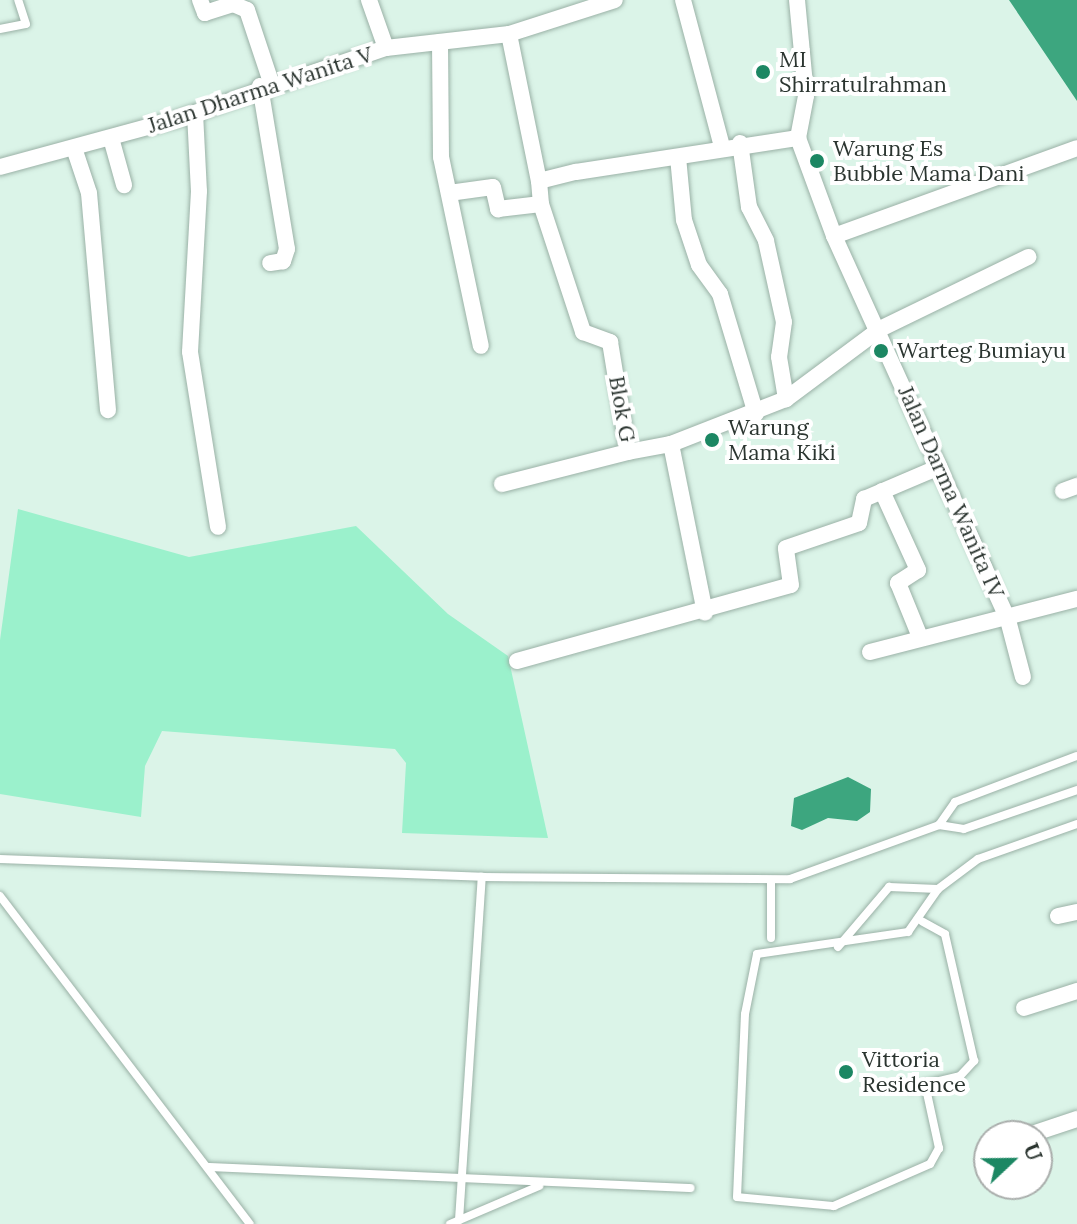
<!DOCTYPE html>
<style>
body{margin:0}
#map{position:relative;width:1077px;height:1224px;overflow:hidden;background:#dbf4e8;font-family:Lora,serif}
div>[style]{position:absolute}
.green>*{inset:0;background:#9bf1cc}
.water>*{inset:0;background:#3da67f}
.roads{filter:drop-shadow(0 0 2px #9ab1a6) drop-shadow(0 0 2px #9ab1a6)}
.service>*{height:8px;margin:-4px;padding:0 4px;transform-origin:4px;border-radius:4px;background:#fff}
.minor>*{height:16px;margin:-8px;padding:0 8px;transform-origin:8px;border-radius:8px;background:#fff}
.dots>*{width:22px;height:22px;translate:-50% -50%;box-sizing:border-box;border:4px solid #fff;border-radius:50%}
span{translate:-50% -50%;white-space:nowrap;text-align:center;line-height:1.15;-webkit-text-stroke:8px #fff;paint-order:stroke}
.poi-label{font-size:22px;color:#2b3530}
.left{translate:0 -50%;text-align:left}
.street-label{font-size:22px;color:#2b3530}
.north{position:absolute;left:973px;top:1120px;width:80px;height:80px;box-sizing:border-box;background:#fff;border:2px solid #aaaeac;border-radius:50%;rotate:68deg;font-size:22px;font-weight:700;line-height:32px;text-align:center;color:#2b3530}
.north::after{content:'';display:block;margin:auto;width:28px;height:36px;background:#1c8763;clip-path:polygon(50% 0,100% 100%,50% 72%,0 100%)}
</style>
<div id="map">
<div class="green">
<div style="clip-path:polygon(18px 509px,189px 557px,356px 526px,448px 614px,508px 656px,548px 838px,402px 833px,406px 763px,395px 749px,162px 731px,145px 766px,141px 817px,0 794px,0 640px)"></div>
</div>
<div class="water">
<div style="clip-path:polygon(1009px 0,1077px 0,1077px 102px,1077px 101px)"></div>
<div style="clip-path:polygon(848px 777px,871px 789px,870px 812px,857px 821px,828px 818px,802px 830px,791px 826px,794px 798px)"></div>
</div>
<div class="roads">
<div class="service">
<div style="left:0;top:29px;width:26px;rotate:-11deg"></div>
<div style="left:26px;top:24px;width:25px;rotate:-108deg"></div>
<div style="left:939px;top:825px;width:28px;rotate:-55deg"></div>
<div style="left:955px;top:802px;width:130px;rotate:-20.7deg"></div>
<div style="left:0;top:859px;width:482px;rotate:2.1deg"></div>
<div style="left:482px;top:877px;width:308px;rotate:0.4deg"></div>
<div style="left:790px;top:879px;width:158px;rotate:-19.9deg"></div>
<div style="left:939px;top:825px;width:25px;rotate:9deg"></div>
<div style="left:964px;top:829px;width:120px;rotate:-19deg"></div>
<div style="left:771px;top:880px;width:58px;rotate:90deg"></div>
<div style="left:0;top:896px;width:412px;rotate:52.7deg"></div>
<div style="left:838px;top:947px;width:79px;rotate:-49.6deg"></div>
<div style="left:889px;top:887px;width:49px;rotate:2.3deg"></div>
<div style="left:925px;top:1084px;width:66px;rotate:77.7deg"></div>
<div style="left:939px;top:1148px;width:18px;rotate:119deg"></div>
<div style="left:930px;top:1164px;width:105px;rotate:156.4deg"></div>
<div style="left:834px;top:1206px;width:97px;rotate:-174.7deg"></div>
<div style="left:737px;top:1197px;width:183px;rotate:-87.5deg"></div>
<div style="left:745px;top:1014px;width:61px;rotate:-78.7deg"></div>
<div style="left:757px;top:954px;width:153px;rotate:-8.3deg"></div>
<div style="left:908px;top:932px;width:52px;rotate:-55.1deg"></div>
<div style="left:938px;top:889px;width:50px;rotate:-36.9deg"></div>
<div style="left:978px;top:859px;width:105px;rotate:-19.5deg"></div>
<div style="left:910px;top:1088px;width:51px;rotate:-13.5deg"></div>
<div style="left:960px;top:1076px;width:21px;rotate:-47deg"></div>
<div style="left:974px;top:1061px;width:130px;rotate:-102.9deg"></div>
<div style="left:945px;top:934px;width:26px;rotate:-151deg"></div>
<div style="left:208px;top:1167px;width:483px;rotate:2.5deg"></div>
<div style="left:459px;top:1220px;width:344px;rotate:-86.2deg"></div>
<div style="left:450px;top:1224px;width:97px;rotate:-23.1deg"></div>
</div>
<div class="minor">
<div style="left:200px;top:0;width:14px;rotate:69deg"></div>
<div style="left:205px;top:13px;width:29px;rotate:-18deg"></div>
<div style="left:233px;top:4px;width:15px;rotate:23deg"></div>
<div style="left:247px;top:10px;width:79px;rotate:71.6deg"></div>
<div style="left:369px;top:0;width:51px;rotate:70.5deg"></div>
<div style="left:683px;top:0;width:152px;rotate:75.1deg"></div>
<div style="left:797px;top:0;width:96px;rotate:84.6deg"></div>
<div style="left:806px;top:96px;width:43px;rotate:100.8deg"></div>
<div style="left:798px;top:138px;width:104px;rotate:69.8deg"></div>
<div style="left:834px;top:236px;width:422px;rotate:65.6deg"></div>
<div style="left:1008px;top:620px;width:59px;rotate:75.3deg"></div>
<div style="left:509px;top:34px;width:150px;rotate:78.5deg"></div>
<div style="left:440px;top:42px;width:115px;rotate:89.5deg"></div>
<div style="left:441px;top:157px;width:193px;rotate:78.1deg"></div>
<div style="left:260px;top:86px;width:165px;rotate:80.6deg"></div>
<div style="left:287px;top:249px;width:13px;rotate:108deg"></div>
<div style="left:283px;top:261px;width:13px;rotate:171deg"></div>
<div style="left:195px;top:113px;width:78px;rotate:87.1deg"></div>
<div style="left:199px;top:191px;width:161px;rotate:93.2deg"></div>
<div style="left:190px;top:352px;width:177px;rotate:80.9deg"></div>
<div style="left:111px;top:138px;width:49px;rotate:74.5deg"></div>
<div style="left:740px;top:143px;width:65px;rotate:82deg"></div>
<div style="left:749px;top:207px;width:38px;rotate:63deg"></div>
<div style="left:766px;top:241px;width:83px;rotate:77.5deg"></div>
<div style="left:784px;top:322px;width:35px;rotate:98deg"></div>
<div style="left:779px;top:357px;width:43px;rotate:80.5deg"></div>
<div style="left:74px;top:148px;width:47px;rotate:71.6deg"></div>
<div style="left:89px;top:193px;width:218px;rotate:85deg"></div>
<div style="left:678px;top:157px;width:63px;rotate:84.6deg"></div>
<div style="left:684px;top:220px;width:47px;rotate:71.6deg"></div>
<div style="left:699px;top:265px;width:36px;rotate:54deg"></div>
<div style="left:720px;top:294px;width:125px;rotate:73.3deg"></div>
<div style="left:0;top:167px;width:183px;rotate:-15.2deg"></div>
<div style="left:177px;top:119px;width:221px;rotate:-18.8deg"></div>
<div style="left:386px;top:48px;width:124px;rotate:-6.5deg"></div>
<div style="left:509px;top:34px;width:111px;rotate:-17.8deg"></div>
<div style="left:449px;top:193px;width:44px;rotate:-7.8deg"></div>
<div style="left:493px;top:187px;width:23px;rotate:77deg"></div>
<div style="left:498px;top:209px;width:43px;rotate:-6.6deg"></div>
<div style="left:541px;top:204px;width:23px;rotate:-95deg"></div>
<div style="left:539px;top:181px;width:38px;rotate:-14deg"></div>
<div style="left:576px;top:172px;width:225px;rotate:-8.7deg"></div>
<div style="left:541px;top:204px;width:135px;rotate:71.8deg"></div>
<div style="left:583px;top:332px;width:29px;rotate:20deg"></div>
<div style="left:610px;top:342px;width:111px;rotate:80.7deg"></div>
<div style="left:628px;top:452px;width:44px;rotate:-10.5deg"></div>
<div style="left:671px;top:444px;width:123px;rotate:-21.4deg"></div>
<div style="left:786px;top:399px;width:117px;rotate:-36.7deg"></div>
<div style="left:880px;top:329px;width:165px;rotate:-25.9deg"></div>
<div style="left:834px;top:236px;width:258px;rotate:-19.9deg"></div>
<div style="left:671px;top:444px;width:172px;rotate:78.6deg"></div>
<div style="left:502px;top:484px;width:130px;rotate:-14.3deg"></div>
<div style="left:882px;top:491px;width:87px;rotate:65.5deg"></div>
<div style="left:918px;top:570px;width:24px;rotate:147deg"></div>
<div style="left:898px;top:583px;width:58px;rotate:67.8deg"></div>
<div style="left:1063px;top:491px;width:15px;rotate:-20deg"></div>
<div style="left:870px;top:652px;width:214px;rotate:-14.4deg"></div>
<div style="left:517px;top:661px;width:284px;rotate:-15.5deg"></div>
<div style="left:791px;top:585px;width:37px;rotate:-98deg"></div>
<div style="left:786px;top:548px;width:77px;rotate:-18.9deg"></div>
<div style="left:859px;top:523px;width:25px;rotate:-78deg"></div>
<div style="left:864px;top:499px;width:82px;rotate:-23.1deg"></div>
<div style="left:1058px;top:916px;width:19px;rotate:-12deg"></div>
<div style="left:1024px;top:1008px;width:56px;rotate:-17.8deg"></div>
<div style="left:1026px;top:1136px;width:54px;rotate:-18.4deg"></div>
</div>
</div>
<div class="dots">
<div style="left:763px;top:72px;background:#1c8763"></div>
<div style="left:817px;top:161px;background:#1c8763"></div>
<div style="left:881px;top:351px;background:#1c8763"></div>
<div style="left:712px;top:440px;background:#1c8763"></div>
<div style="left:846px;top:1072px;background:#1c8763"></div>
</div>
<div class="poi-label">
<span class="left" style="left:779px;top:72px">MI<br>Shirratulrahman</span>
<span class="left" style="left:833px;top:161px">Warung Es<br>Bubble Mama Dani</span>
<span class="left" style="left:897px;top:351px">Warteg Bumiayu</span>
<span class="left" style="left:728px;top:440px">Warung<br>Mama Kiki</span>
<span class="left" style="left:862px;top:1072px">Vittoria<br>Residence</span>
</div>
<div class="street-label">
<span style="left:260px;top:90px;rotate:-18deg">Jalan Dharma Wanita V</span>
<span style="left:622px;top:409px;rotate:80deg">Blok G</span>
<span style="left:951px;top:492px;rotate:66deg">Jalan Darma Wanita IV</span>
</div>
<div class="north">U</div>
</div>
